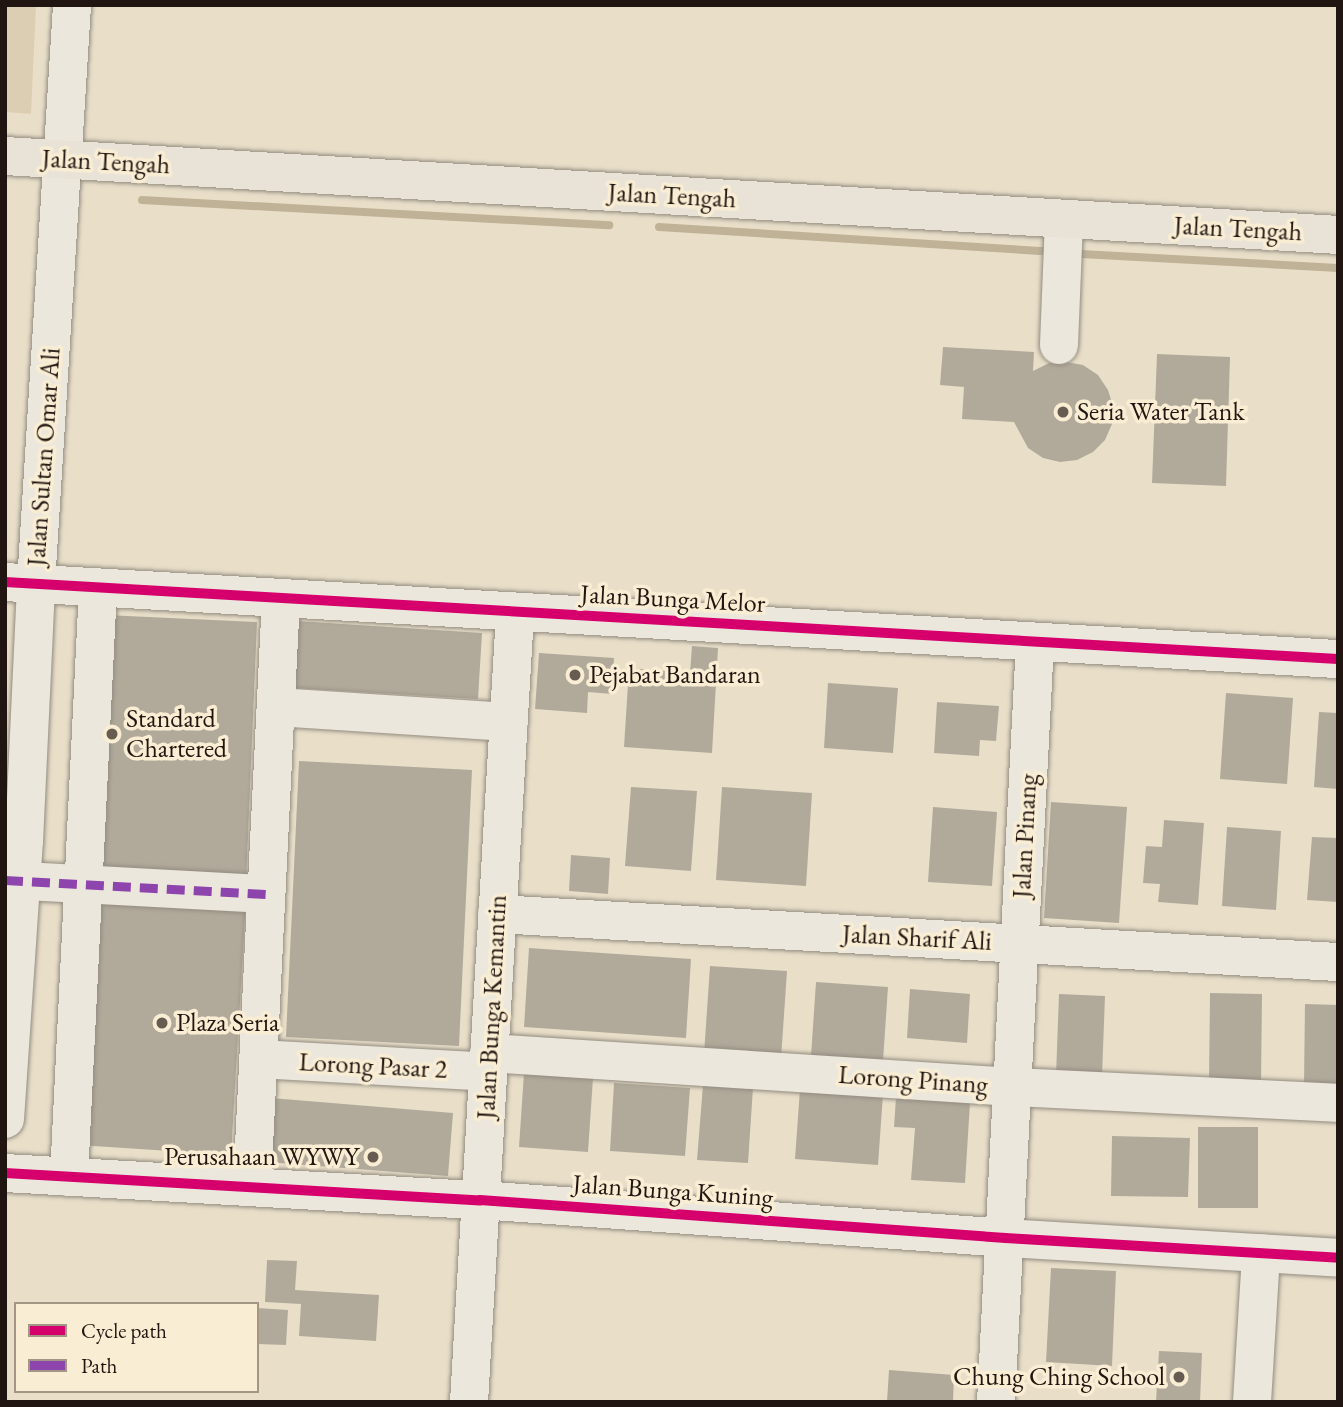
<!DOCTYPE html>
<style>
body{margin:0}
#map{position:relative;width:1343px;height:1407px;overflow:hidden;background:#e9dfc9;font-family:"EB Garamond",serif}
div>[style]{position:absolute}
.green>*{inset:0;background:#dcceb2}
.stream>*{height:8px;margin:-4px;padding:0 4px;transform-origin:4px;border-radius:4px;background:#bfb297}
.building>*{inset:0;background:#b1aa9b}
.roads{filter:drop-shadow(0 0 2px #938c80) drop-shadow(0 0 2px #938c80)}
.minor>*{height:38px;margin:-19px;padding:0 19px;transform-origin:19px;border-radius:19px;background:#ece7dc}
.major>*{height:38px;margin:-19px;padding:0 19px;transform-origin:19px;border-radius:19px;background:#e9e3d7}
.quiet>*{height:9px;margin-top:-4.5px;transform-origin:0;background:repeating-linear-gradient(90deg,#8e44ad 0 18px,transparent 0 27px)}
.cycleway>*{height:10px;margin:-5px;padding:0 5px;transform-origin:5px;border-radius:5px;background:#d6006c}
.dots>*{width:19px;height:19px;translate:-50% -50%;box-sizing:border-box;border:4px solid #f9edd3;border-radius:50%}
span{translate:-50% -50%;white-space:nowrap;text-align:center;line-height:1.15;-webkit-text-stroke:7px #f9edd3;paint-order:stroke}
.street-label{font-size:26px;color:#201510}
.poi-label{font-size:26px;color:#201510}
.left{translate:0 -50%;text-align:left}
.right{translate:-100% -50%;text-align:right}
.frame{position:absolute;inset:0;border:7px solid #201510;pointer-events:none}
.legend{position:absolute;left:14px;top:1302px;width:245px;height:91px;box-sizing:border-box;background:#f9edd3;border:2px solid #a29785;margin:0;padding:9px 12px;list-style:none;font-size:21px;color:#201510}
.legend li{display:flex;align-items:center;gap:14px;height:35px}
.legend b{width:35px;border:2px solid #a29785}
</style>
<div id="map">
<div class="green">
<div style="clip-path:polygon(5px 5px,36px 5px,31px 114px,5px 112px)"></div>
</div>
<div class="stream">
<div style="left:142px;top:200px;width:468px;rotate:3.1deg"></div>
<div style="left:659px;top:227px;width:386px;rotate:3.6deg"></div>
<div style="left:1081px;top:254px;width:257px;rotate:3.1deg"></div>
</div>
<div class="building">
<div style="clip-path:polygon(943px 347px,1034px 352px,1033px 371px,1049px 363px,1066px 362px,1083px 365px,1098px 375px,1108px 390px,1113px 406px,1112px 424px,1105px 440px,1093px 452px,1077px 460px,1060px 462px,1043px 458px,1028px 448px,1014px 422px,962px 419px,964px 387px,940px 385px)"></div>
<div style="clip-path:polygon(1157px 354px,1230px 357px,1226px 486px,1152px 483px)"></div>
<div style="clip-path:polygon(106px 615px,257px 622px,246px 882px,94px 874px)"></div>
<div style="clip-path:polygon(296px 621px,482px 633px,478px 699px,293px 688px)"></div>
<div style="clip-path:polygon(692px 646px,718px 648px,712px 753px,624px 747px,629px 668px,690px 673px)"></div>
<div style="clip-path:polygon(539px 653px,614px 658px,612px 694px,588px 692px,587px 713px,535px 709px)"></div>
<div style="clip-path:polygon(828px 683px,898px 688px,893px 753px,824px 748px)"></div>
<div style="clip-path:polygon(1226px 693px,1293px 698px,1287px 784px,1220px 779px)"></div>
<div style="clip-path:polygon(937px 702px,999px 706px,996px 741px,980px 740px,979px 756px,934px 753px)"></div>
<div style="clip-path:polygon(1319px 712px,1338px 713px,1338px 789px,1314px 787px)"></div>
<div style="clip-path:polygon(299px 761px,472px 770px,459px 1046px,286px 1037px)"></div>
<div style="clip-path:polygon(631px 787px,697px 791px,691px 871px,625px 866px)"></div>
<div style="clip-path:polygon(722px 787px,812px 793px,806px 886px,716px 880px)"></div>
<div style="clip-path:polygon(1051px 802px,1127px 807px,1119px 923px,1044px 918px)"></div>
<div style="clip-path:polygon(933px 807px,997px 812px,992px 886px,928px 882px)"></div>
<div style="clip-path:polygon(1164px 820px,1204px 823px,1198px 905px,1158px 902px,1160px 884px,1143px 883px,1146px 846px,1162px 847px)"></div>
<div style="clip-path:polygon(1227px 827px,1281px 831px,1276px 910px,1222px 906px)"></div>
<div style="clip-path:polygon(1312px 837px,1338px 838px,1338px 902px,1307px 900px)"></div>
<div style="clip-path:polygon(571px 855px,610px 858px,608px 894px,569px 891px)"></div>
<div style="clip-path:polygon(93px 890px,246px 900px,231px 1155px,78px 1145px)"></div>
<div style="clip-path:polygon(529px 948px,691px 959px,686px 1038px,524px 1027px)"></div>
<div style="clip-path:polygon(710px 966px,787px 971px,781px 1059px,704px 1054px)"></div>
<div style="clip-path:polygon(816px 982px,888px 987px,883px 1061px,811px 1056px)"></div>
<div style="clip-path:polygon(910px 989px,970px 994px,967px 1043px,907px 1038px)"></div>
<div style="clip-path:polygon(1210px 993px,1262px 994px,1261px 1085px,1209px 1084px)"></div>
<div style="clip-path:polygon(1059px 994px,1105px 996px,1102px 1076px,1056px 1075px)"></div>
<div style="clip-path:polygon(1305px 1004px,1338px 1005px,1338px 1086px,1304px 1085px)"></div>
<div style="clip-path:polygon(524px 1073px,593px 1078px,588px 1152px,519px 1147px)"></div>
<div style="clip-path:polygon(614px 1083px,690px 1088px,685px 1156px,610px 1151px)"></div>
<div style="clip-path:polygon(703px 1085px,753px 1088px,748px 1163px,697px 1160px)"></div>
<div style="clip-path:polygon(800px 1089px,883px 1094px,878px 1165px,795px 1159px)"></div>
<div style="clip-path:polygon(896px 1097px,970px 1103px,965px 1183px,911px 1180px,915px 1128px,894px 1127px)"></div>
<div style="clip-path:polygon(271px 1098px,453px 1113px,448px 1176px,266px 1162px)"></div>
<div style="clip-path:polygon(1198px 1127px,1258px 1127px,1258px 1208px,1198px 1208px)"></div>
<div style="clip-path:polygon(1112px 1136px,1190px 1138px,1188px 1197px,1111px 1196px)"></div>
<div style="clip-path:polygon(267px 1260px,297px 1261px,295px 1290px,379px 1295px,376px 1341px,299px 1336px,301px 1304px,265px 1302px)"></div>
<div style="clip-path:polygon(1051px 1268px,1116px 1271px,1112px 1366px,1046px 1362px)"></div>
<div style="clip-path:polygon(257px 1308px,288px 1310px,286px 1345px,257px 1344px)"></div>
<div style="clip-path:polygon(1159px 1351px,1202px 1353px,1200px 1402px,1156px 1402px)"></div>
<div style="clip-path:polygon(889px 1370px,954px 1375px,953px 1402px,887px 1402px)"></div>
</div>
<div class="roads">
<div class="minor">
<div style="left:1059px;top:345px;width:126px;rotate:-87.7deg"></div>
<div style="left:5px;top:582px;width:1335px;rotate:3.31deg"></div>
<div style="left:276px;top:707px;width:233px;rotate:3.7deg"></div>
<div style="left:5px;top:880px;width:261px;rotate:3.1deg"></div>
<div style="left:497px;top:914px;width:842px;rotate:3.27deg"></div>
<div style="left:489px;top:1053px;width:525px;rotate:3.71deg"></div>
<div style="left:1013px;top:1087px;width:325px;rotate:2.8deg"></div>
<div style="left:258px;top:1059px;width:230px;rotate:3.2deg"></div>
<div style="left:5px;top:1119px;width:279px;rotate:-86.1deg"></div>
<div style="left:24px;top:841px;width:257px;rotate:-87.3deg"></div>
<div style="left:36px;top:584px;width:580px;rotate:-86.44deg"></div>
<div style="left:5px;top:1173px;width:476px;rotate:3.3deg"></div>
<div style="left:480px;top:1200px;width:527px;rotate:4.13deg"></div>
<div style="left:1006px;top:1238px;width:333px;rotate:3.4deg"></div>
<div style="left:69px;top:1177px;width:590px;rotate:-87.18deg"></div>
<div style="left:252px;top:1187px;width:589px;rotate:-87.18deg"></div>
<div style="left:469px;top:1402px;width:790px;rotate:-86.66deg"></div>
<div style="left:996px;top:1402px;width:760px;rotate:-87.06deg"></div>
<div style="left:1252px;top:1402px;width:149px;rotate:-86.5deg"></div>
</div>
<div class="major">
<div style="left:5px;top:156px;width:1335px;rotate:3.39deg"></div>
</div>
</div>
<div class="quiet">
<div style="left:5px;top:880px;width:261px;rotate:3.1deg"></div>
</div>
<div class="cycleway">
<div style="left:5px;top:582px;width:1335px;rotate:3.31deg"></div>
<div style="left:5px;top:1173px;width:476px;rotate:3.3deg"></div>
<div style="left:480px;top:1200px;width:527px;rotate:4.13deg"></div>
<div style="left:1006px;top:1238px;width:333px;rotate:3.4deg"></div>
</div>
<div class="dots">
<div style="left:1063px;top:412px;background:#665c51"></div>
<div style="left:575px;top:675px;background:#665c51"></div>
<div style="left:112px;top:734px;background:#665c51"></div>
<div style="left:162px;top:1023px;background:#665c51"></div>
<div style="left:373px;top:1157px;background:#665c51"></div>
<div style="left:1179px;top:1377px;background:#665c51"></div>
</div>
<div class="street-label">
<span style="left:106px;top:162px;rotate:3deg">Jalan Tengah</span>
<span style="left:672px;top:196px;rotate:3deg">Jalan Tengah</span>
<span style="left:1238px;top:229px;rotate:3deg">Jalan Tengah</span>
<span style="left:44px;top:457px;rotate:-86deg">Jalan Sultan Omar Ali</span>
<span style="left:673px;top:599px;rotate:3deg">Jalan Bunga Melor</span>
<span style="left:1025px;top:836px;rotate:-87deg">Jalan Pinang</span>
<span style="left:917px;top:938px;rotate:3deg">Jalan Sharif Ali</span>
<span style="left:492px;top:1007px;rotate:-87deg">Jalan Bunga Kemantin</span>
<span style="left:373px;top:1066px;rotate:3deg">Lorong Pasar 2</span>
<span style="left:913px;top:1080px;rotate:4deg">Lorong Pinang</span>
<span style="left:673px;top:1191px;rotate:4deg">Jalan Bunga Kuning</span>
</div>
<div class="poi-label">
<span class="left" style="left:1077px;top:412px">Seria Water Tank</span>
<span class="left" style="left:589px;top:675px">Pejabat Bandaran</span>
<span class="left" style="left:126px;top:734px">Standard<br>Chartered</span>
<span class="left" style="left:176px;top:1023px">Plaza Seria</span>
<span class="right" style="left:359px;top:1157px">Perusahaan WYWY</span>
<span class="right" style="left:1165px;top:1377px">Chung Ching School</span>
</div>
<div class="frame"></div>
<ul class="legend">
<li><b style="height:9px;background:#d6006c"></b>Cycle path</li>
<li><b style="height:9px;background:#8e44ad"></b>Path</li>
</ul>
</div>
